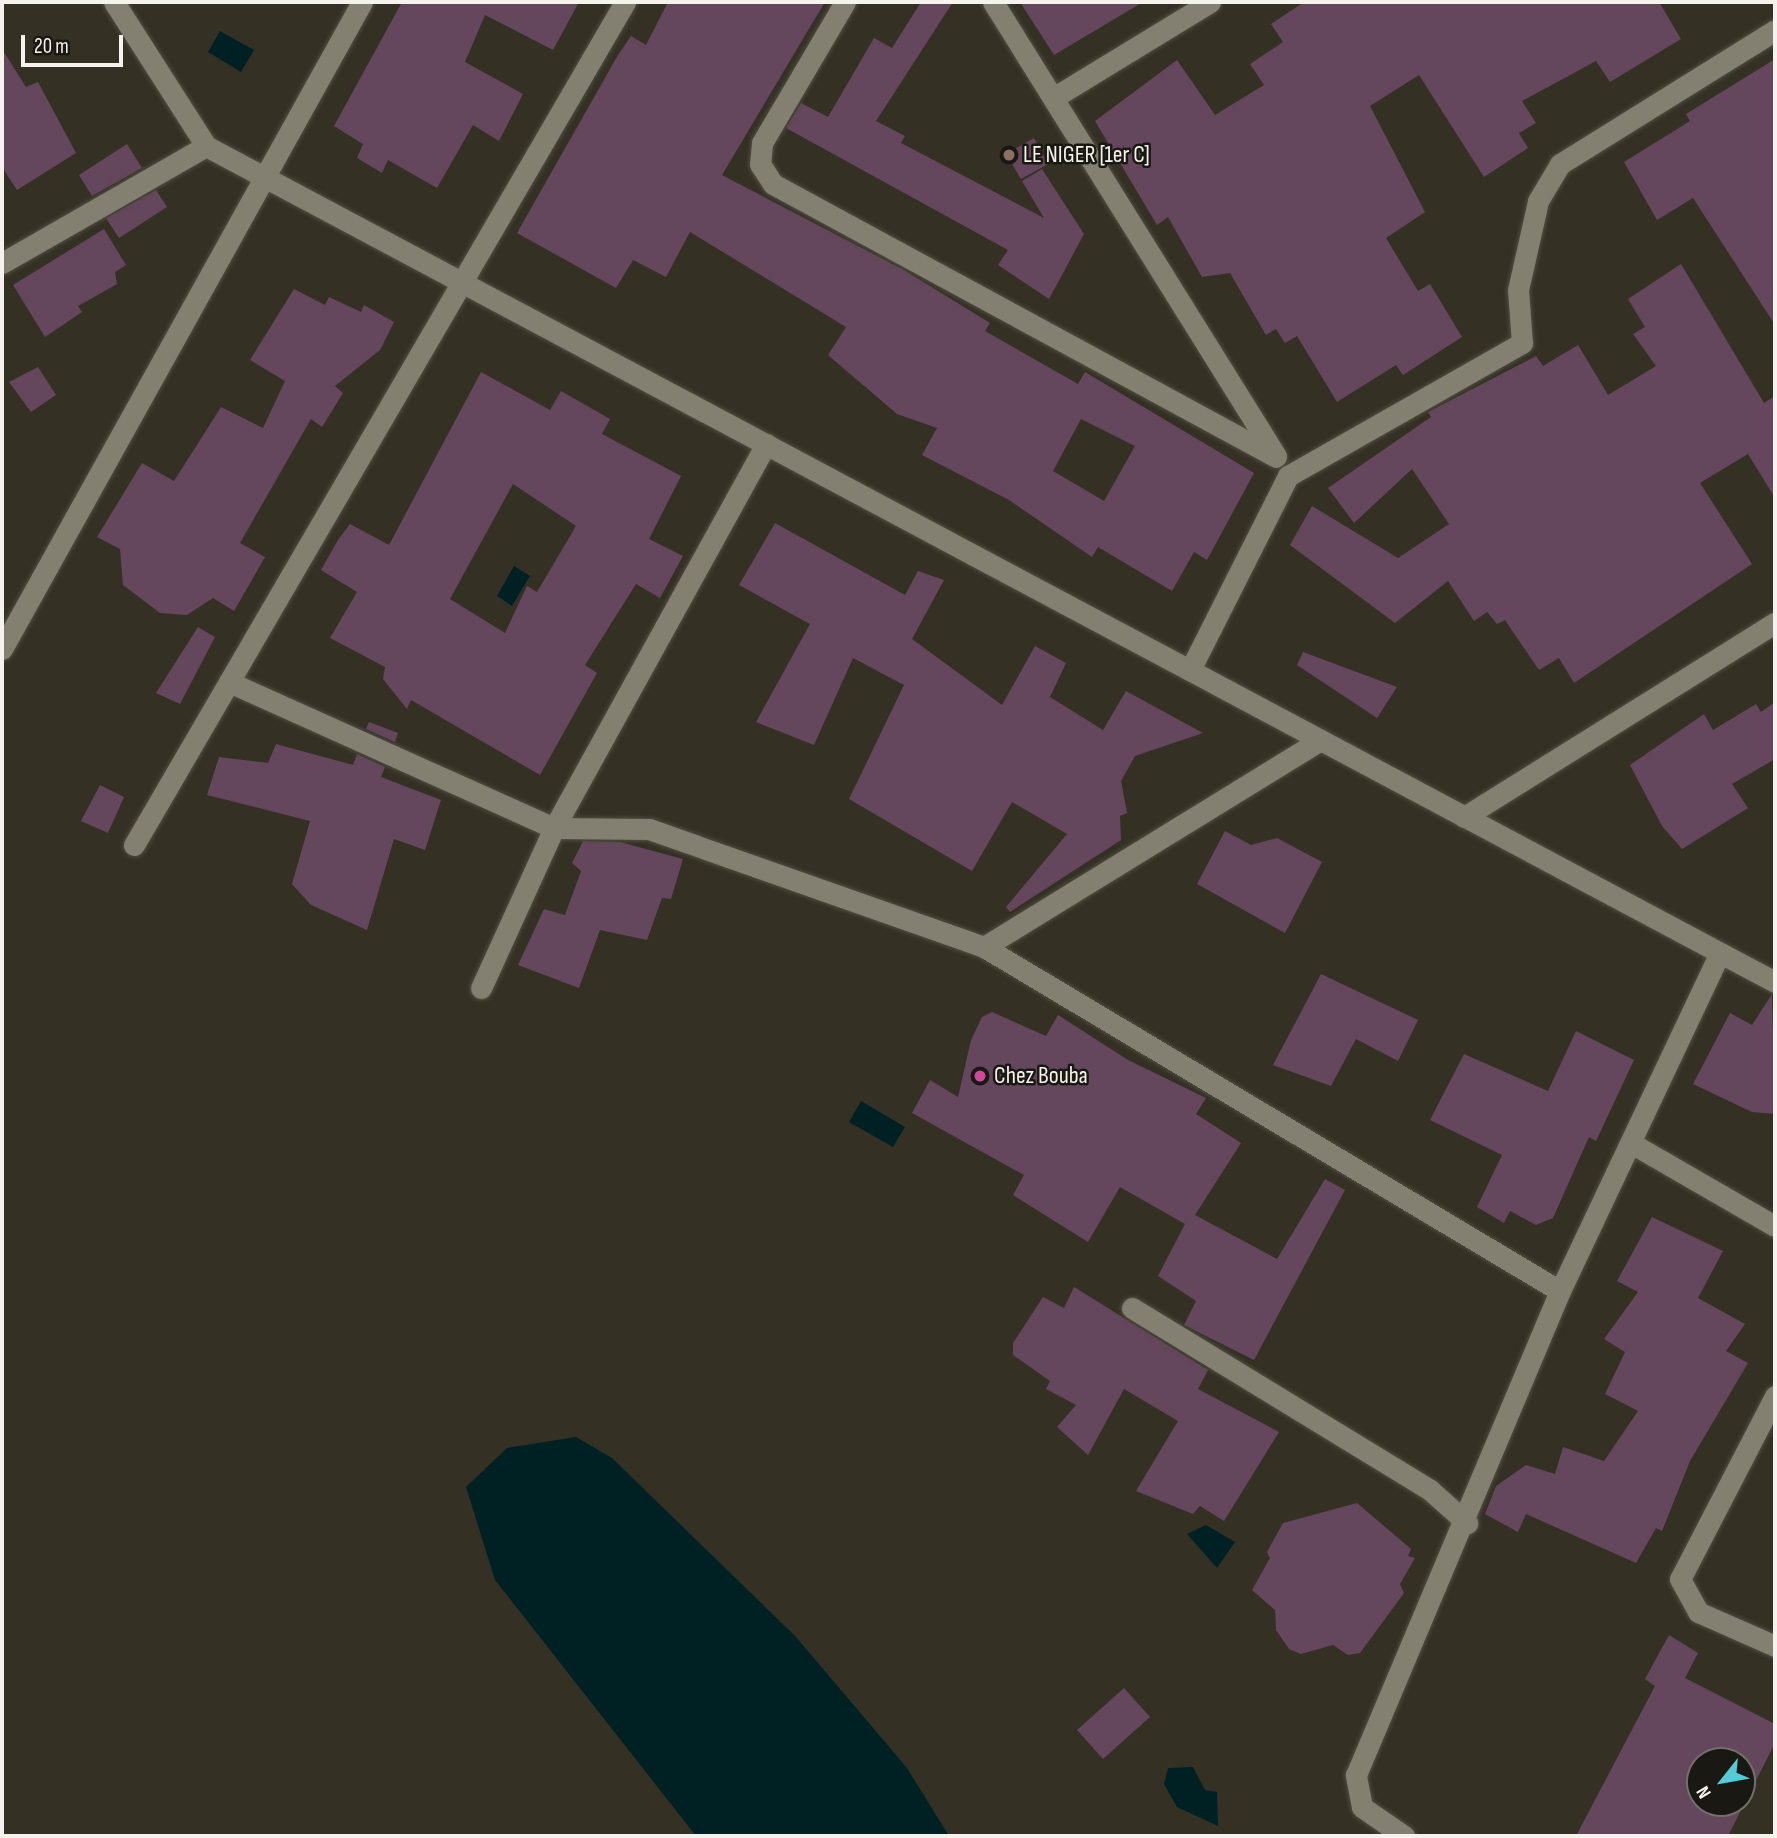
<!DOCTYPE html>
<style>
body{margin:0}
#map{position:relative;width:1777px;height:1838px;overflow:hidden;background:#343024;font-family:"Sofia Sans Condensed",sans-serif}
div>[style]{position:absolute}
.water>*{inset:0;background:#002123}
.building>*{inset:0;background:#64475c}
.roads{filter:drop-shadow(0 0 2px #4f4d42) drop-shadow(0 0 2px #4f4d42)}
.street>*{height:21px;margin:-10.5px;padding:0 10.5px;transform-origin:10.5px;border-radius:10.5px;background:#837f71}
.dots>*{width:19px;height:19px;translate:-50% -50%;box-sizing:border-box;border:4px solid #1a1813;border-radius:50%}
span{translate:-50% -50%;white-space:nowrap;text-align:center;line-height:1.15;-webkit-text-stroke:5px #1a1813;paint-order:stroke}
.poi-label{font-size:24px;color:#f5f3eb}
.left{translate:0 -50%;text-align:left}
.frame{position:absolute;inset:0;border:4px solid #f5f3eb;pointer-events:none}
.north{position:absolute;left:1686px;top:1747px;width:70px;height:70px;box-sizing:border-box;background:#1a1813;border:2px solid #727069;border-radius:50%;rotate:239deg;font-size:19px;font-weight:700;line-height:28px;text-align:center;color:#f5f3eb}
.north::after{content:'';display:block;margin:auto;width:24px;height:32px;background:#52ccd6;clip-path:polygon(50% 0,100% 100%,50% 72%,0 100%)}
.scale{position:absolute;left:21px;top:35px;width:102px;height:32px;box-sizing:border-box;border:4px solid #f5f3eb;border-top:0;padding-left:9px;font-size:21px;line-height:24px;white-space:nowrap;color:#f5f3eb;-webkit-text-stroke:5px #1a1813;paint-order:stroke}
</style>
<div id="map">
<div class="water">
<div style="clip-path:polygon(220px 31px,254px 50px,241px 72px,208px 52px)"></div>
<div style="clip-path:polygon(514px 566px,530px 576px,512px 606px,497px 596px)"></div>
<div style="clip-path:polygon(861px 1101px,905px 1127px,893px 1147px,849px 1122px)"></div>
<div style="clip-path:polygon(576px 1437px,612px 1458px,796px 1637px,907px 1768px,949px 1836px,696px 1836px,495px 1580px,466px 1487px,507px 1448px)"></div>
<div style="clip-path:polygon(1206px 1525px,1235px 1542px,1217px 1568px,1187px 1534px)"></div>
<div style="clip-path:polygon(1193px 1767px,1205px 1790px,1217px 1792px,1218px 1826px,1177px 1807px,1164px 1784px,1168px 1768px)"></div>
</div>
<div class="building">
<div style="clip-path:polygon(402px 2px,579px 2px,553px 50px,485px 15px,465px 62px,523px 94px,499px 141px,473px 125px,437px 188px,388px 160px,382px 173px,357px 158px,363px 144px,334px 126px)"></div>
<div style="clip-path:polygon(evenodd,668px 2px,825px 2px,722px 175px,904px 270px,990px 323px,985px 331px,1078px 384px,1085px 372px,1254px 473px,1207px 560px,1194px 552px,1172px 591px,1098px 547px,1092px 557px,1009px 500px,922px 455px,937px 428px,897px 414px,828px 355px,846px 327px,690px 232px,666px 277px,633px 260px,616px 288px,517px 233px,618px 55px,631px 36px,646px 45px,668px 2px,1081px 419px,1135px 446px,1104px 501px,1053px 471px,1081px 419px)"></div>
<div style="clip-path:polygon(921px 2px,953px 2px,876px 121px,905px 136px,901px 143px,1044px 218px,1022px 181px,1042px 169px,1084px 234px,1049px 299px,998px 265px,1008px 250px,786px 128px,801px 103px,828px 117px,874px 38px,892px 48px)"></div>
<div style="clip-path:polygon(1020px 2px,1143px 2px,1054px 55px)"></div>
<div style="clip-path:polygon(1304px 2px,1659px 2px,1681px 39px,1610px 82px,1596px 61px,1522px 101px,1536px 123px,1519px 133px,1528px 148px,1484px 177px,1419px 75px,1370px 106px,1425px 212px,1386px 238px,1418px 291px,1430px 284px,1462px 337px,1403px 375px,1396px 365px,1337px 402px,1297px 336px,1285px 343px,1276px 329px,1266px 335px,1230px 273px,1202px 277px,1168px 217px,1157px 225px,1095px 121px,1177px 60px,1215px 115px,1264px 85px,1250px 64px,1283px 42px,1271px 24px)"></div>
<div style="clip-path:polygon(2px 49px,26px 87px,38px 82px,76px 153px,17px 190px,2px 167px)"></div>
<div style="clip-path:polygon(1775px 59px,1775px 325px,1693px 198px,1657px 220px,1624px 162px,1690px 121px,1686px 114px)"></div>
<div style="clip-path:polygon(1034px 138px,1048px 164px,1021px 179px,1006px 154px)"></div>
<div style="clip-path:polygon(127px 144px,142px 168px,92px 196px,79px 175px)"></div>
<div style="clip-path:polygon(156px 190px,167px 207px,119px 238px,106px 218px)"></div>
<div style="clip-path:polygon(104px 229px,126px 265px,115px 272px,117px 284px,78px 306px,82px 312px,45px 337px,13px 285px)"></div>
<div style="clip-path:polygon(1681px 264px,1764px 403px,1775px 396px,1775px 498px,1748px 454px,1700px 483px,1752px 564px,1574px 683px,1559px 658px,1539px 670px,1505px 620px,1497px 624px,1487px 612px,1474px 621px,1448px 581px,1395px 623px,1290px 545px,1312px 506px,1398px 558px,1449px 524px,1412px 469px,1354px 523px,1328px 488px,1431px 417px,1428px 412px,1536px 356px,1543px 366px,1578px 345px,1608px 395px,1656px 366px,1633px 334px,1645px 327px,1628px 299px)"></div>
<div style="clip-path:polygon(294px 289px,325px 305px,329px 297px,361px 312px,364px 305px,394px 322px,380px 350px,335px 386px,343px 393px,322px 427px,311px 419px,240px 543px,265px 557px,234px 611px,213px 598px,187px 615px,160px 613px,123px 585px,120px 549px,97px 537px,142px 463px,174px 481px,221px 407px,263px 428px,285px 381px,250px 360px)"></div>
<div style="clip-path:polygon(38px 367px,56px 395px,31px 412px,9px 382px)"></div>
<div style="clip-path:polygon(evenodd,481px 372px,550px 410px,561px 391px,610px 419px,602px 434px,681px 476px,649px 539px,683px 556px,660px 598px,636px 584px,585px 665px,597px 673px,540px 775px,411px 700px,407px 709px,383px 679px,385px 667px,330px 638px,357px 592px,321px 570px,338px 540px,350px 524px,389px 545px,481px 372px,513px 484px,576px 526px,537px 592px,527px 586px,505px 633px,450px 599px,513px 484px)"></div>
<div style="clip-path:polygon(775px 523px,905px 595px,918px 571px,944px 580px,912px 639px,1002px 705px,1035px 646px,1066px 663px,1050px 697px,1103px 730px,1126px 691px,1203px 733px,1135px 756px,1121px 781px,1127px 813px,1120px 816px,1121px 840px,1010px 912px,1006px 907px,1067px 834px,1012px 802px,972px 871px,849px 799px,904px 685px,853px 658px,814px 745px,756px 722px,810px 624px,739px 585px)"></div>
<div style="clip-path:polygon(198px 627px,215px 637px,180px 704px,156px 693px)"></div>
<div style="clip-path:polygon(1303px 652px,1397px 687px,1377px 718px,1297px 665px)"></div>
<div style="clip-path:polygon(1775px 702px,1775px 759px,1732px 784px,1748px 808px,1682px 849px,1662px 826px,1630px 765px,1704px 714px,1713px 730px,1756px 704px,1761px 712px)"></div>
<div style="clip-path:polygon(369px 722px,398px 733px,395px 742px,366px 729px)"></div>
<div style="clip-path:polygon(276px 744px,353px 765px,357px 754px,385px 767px,381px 777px,441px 800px,425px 850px,394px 839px,367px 930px,311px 905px,292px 884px,310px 821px,207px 795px,219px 757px,268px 763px)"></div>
<div style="clip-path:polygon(100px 785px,124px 797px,108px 833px,81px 821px)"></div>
<div style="clip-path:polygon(1225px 831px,1251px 845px,1277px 838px,1322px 862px,1285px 933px,1197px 884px)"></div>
<div style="clip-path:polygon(583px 841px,620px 842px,683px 859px,671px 899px,662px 898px,647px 940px,600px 930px,579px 988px,518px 965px,544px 909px,565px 915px,581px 871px,572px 863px)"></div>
<div style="clip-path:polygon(1321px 974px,1418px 1020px,1398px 1061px,1356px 1039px,1331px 1086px,1273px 1065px)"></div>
<div style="clip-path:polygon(1772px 994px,1775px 1114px,1752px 1112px,1693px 1084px,1730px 1013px,1752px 1025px)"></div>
<div style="clip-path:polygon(992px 1012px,1046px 1036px,1058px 1015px,1128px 1060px,1206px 1098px,1196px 1114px,1241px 1143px,1195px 1215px,1277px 1259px,1325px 1179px,1345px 1190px,1254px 1360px,1184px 1325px,1196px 1301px,1158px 1276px,1185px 1224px,1120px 1187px,1088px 1242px,1013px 1195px,1024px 1175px,912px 1113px,930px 1080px,958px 1097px,971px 1040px,982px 1017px)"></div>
<div style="clip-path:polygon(1576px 1031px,1634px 1060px,1596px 1141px,1589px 1137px,1553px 1218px,1536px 1225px,1510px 1211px,1504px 1223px,1477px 1207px,1502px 1155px,1430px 1120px,1464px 1054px,1548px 1091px)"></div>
<div style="clip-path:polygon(1652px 1217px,1723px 1251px,1698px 1298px,1745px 1324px,1726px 1351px,1748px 1363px,1690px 1461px,1662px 1531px,1656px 1528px,1636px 1563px,1526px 1514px,1518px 1532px,1485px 1514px,1496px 1486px,1526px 1465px,1555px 1474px,1563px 1447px,1604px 1461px,1638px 1411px,1605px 1394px,1625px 1352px,1604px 1339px,1638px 1292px,1617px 1281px)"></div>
<div style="clip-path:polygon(1074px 1287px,1208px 1370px,1198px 1389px,1279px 1432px,1224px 1521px,1200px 1506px,1193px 1514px,1136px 1491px,1178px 1421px,1124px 1389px,1088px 1455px,1057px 1427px,1076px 1405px,1046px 1389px,1050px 1381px,1013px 1355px,1013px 1343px,1043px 1297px,1064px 1308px)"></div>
<div style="clip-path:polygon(1357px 1503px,1411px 1549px,1408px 1556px,1415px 1558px,1400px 1584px,1404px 1593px,1360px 1653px,1348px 1655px,1333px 1645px,1301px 1654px,1289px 1649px,1276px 1630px,1275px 1610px,1252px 1590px,1270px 1558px,1267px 1552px,1283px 1523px)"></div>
<div style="clip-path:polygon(evenodd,1669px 1635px,1698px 1653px,1685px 1678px,1775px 1724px,1775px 1743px,1728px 1836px,1576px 1836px,1655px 1686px,1645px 1679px,1669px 1635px,1700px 1761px,1742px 1761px,1742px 1803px,1700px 1803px,1700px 1761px)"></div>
<div style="clip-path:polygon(1124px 1688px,1150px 1717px,1103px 1759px,1077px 1730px)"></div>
</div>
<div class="roads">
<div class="street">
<div style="left:114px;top:2px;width:171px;rotate:57.4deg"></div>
<div style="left:206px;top:146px;width:1778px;rotate:28.05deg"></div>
<div style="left:845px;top:2px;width:164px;rotate:120.5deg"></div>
<div style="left:762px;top:143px;width:21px;rotate:95deg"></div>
<div style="left:760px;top:164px;width:24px;rotate:57deg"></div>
<div style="left:773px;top:184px;width:572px;rotate:28.49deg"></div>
<div style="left:993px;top:2px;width:535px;rotate:58.06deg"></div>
<div style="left:1053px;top:98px;width:184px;rotate:-31.4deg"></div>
<div style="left:2px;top:263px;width:235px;rotate:-29.8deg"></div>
<div style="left:2px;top:649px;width:740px;rotate:-60.91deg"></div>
<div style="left:1190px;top:670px;width:217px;rotate:-63.2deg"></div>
<div style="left:1288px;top:476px;width:269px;rotate:-29.6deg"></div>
<div style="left:1522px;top:343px;width:53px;rotate:-94.3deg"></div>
<div style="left:1518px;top:290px;width:91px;rotate:-77.3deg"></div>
<div style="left:1538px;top:201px;width:43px;rotate:-59.3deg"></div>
<div style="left:1560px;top:164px;width:253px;rotate:-31.9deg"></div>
<div style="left:229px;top:682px;width:356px;rotate:24.2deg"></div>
<div style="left:554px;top:828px;width:95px;rotate:0.6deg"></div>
<div style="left:649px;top:829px;width:355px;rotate:19.4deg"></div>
<div style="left:984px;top:947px;width:671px;rotate:30.85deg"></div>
<div style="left:1464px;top:817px;width:367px;rotate:-32deg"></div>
<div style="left:134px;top:845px;width:976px;rotate:-59.78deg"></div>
<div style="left:984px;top:947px;width:395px;rotate:-31.6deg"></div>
<div style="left:481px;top:988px;width:176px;rotate:-65.5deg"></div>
<div style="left:554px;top:828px;width:439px;rotate:-61.1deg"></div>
<div style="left:1631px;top:1143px;width:166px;rotate:30deg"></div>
<div style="left:1132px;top:1308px;width:349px;rotate:31.4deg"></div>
<div style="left:1430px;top:1490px;width:50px;rotate:41.7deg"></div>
<div style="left:1775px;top:1396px;width:206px;rotate:117.4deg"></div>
<div style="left:1680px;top:1579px;width:38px;rotate:61deg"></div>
<div style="left:1698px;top:1612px;width:84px;rotate:23.8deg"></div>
<div style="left:1404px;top:1836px;width:51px;rotate:-145.4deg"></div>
<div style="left:1362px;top:1807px;width:33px;rotate:-101deg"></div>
<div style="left:1356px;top:1775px;width:525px;rotate:-67.15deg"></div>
<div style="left:1560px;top:1291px;width:374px;rotate:-64.7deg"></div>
</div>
</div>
<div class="dots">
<div style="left:1009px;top:155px;background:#8d6e63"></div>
<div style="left:980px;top:1076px;background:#d1479c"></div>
</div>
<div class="poi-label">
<span class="left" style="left:1023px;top:155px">LE NIGER [1er C]</span>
<span class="left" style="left:994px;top:1076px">Chez Bouba</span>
</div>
<div class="frame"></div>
<div class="north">N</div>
<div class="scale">20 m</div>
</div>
